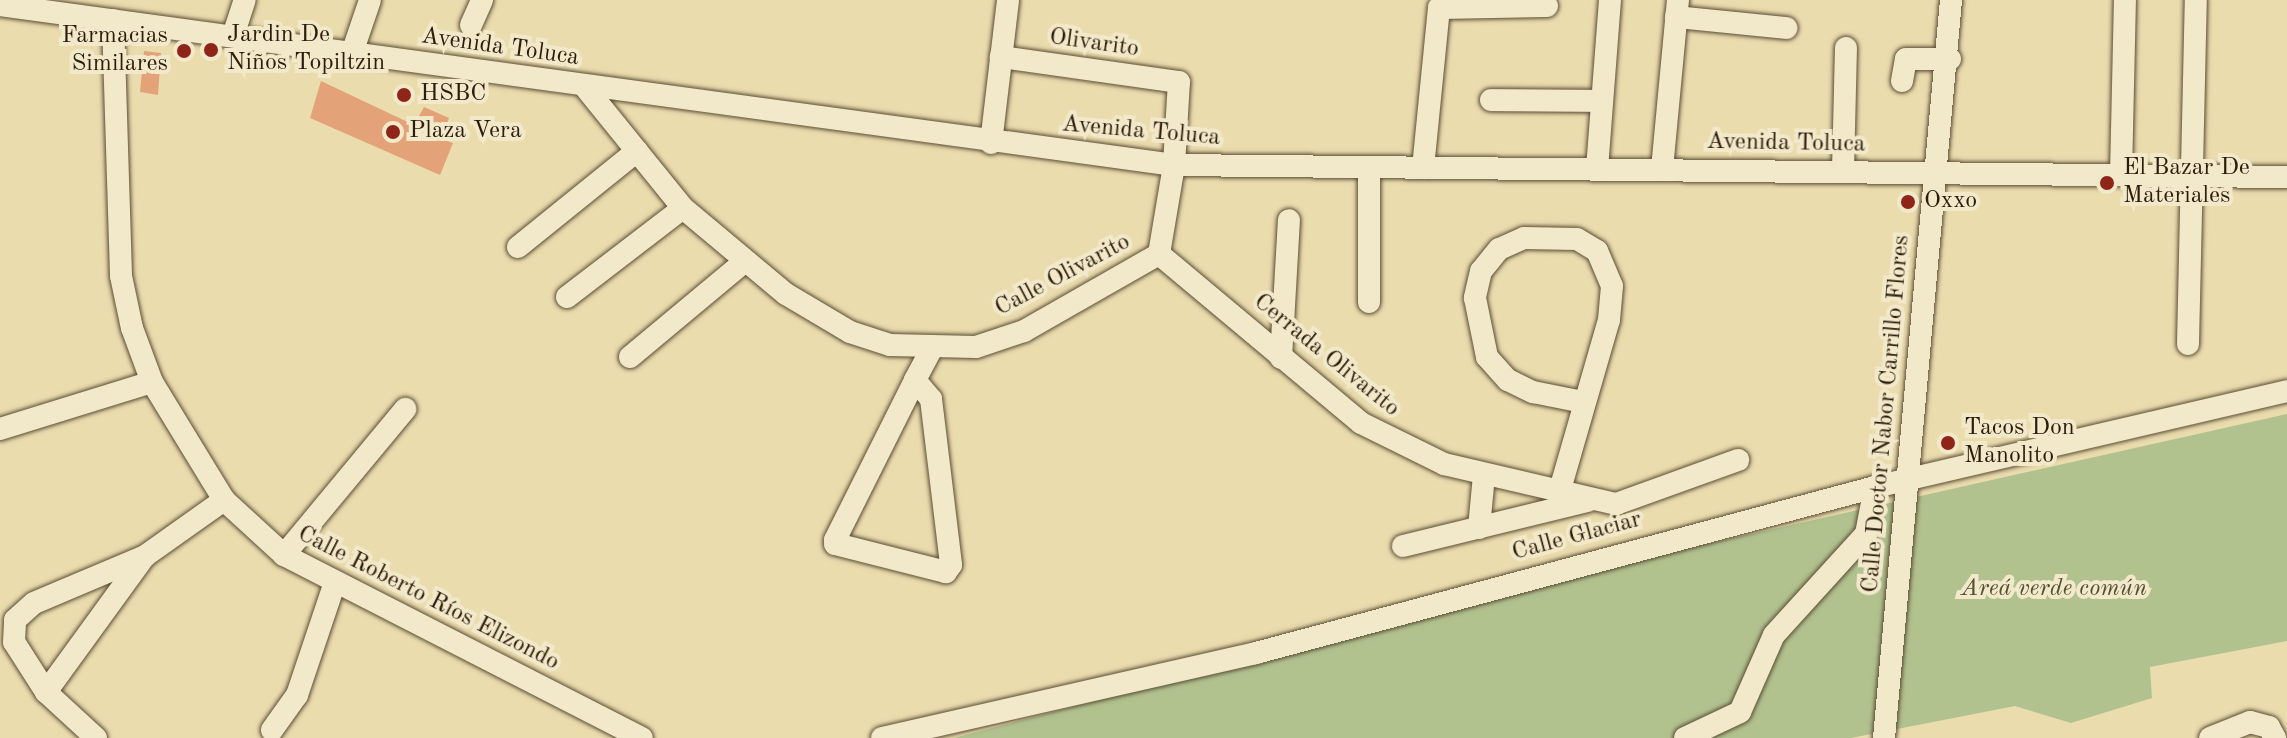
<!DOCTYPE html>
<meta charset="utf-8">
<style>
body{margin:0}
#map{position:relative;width:2287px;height:738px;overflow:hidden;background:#ebdcae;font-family:"Old Standard TT",serif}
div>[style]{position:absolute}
.green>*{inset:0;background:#b1c28f}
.building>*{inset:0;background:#e3a278}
.roads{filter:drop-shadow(0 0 2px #5b4d34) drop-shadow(0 0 2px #5b4d34)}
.minor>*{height:22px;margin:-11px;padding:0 11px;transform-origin:11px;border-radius:11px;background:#f2e8ca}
.dots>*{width:22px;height:22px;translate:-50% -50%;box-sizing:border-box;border:4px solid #f2e8ca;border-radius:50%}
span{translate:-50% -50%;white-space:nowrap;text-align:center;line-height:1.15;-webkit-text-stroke:8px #f2e8ca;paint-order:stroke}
.poi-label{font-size:24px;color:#2b1d0b}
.left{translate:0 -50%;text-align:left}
.right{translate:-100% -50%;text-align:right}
.street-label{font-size:24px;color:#2b1d0b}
.park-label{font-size:24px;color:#534f33;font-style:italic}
</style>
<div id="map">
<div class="green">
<div style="clip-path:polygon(2287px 414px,2287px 641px,2150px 667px,2152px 698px,2071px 723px,2015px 706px,1851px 738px,954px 738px,1630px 561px)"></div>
</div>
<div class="building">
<div style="clip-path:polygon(144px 51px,161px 53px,158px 95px,140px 92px)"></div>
<div style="clip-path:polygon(321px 81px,414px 125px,424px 107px,449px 118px,441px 139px,453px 143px,440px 175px,310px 118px)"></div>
</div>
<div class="roads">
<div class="minor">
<div style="left:0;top:5px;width:1185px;rotate:7.76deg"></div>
<div style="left:1174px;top:165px;width:1113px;rotate:0.62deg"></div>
<div style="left:1676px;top:17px;width:111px;rotate:5.7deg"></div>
<div style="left:113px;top:20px;width:256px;rotate:88.2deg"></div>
<div style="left:121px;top:276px;width:53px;rotate:78.1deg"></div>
<div style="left:132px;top:328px;width:58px;rotate:69.7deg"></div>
<div style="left:152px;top:382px;width:138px;rotate:58.6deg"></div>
<div style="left:224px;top:500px;width:81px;rotate:42.5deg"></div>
<div style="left:284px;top:555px;width:402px;rotate:27.1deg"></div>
<div style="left:471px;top:25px;width:27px;rotate:-66deg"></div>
<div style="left:233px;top:36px;width:38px;rotate:-72deg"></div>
<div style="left:352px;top:53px;width:56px;rotate:-71.2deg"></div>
<div style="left:1902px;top:81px;width:22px;rotate:-80deg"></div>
<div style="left:1906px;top:59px;width:44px"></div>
<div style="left:585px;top:87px;width:156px;rotate:51deg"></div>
<div style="left:683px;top:208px;width:134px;rotate:39.9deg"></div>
<div style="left:786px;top:294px;width:74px;rotate:30.7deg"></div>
<div style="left:850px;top:332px;width:42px;rotate:18deg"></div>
<div style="left:890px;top:345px;width:86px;rotate:1.3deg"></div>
<div style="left:976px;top:347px;width:51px;rotate:-18.4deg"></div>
<div style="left:1024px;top:331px;width:155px;rotate:-29.7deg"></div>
<div style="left:1159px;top:254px;width:90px;rotate:-80.4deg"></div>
<div style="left:1174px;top:165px;width:83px;rotate:-86.6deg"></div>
<div style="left:1179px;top:82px;width:180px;rotate:-172deg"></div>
<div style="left:1491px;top:100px;width:109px;rotate:0.5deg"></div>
<div style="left:991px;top:143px;width:144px;rotate:-83.2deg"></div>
<div style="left:1369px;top:167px;width:135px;rotate:90deg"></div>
<div style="left:1423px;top:168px;width:161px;rotate:-84.3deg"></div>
<div style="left:1439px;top:8px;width:108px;rotate:-1.1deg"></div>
<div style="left:1597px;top:169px;width:169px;rotate:-85.6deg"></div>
<div style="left:1662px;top:169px;width:170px;rotate:-84.6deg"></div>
<div style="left:1843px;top:170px;width:122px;rotate:-88.6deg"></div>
<div style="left:2121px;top:174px;width:174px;rotate:-88.7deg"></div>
<div style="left:518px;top:247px;width:153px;rotate:-38.9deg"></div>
<div style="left:1159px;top:254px;width:263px;rotate:39.9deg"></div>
<div style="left:1361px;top:423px;width:93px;rotate:26.3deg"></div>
<div style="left:1444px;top:464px;width:177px;rotate:13.1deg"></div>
<div style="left:1616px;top:504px;width:130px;rotate:-19.8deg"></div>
<div style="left:567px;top:297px;width:146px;rotate:-37.5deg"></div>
<div style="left:2188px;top:344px;width:344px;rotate:-88.7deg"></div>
<div style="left:630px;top:357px;width:147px;rotate:-39.8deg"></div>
<div style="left:1281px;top:358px;width:138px;rotate:-86.7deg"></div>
<div style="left:915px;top:380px;width:25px;rotate:50deg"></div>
<div style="left:931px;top:399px;width:167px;rotate:83.1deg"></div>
<div style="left:951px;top:565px;width:9px;rotate:126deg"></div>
<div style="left:946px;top:572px;width:114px;rotate:-165.8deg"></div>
<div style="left:835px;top:544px;width:4px;rotate:-90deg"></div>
<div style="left:835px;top:540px;width:179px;rotate:-63.4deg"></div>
<div style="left:915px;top:380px;width:34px;rotate:-62deg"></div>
<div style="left:0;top:429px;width:159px;rotate:-17.2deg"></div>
<div style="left:1559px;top:493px;width:180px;rotate:-73.9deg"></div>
<div style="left:1609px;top:320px;width:34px;rotate:-85deg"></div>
<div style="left:1612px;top:286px;width:38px;rotate:-113deg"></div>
<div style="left:1597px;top:251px;width:23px;rotate:-149deg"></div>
<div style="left:1577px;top:239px;width:53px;rotate:-178.9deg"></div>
<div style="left:1524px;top:238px;width:27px;rotate:156deg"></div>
<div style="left:1499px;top:249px;width:28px;rotate:129deg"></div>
<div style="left:1481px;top:271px;width:28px;rotate:103deg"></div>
<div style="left:1475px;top:298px;width:60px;rotate:78.5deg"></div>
<div style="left:1487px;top:357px;width:31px;rotate:48deg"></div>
<div style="left:1508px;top:380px;width:28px;rotate:26deg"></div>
<div style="left:1533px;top:392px;width:51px;rotate:11.3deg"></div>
<div style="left:1479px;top:528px;width:53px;rotate:-84.6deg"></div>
<div style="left:1403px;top:546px;width:190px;rotate:-13.7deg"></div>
<div style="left:284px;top:555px;width:190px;rotate:-50.3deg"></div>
<div style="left:46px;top:692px;width:167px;rotate:-54deg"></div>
<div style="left:272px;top:730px;width:43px;rotate:-54.5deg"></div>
<div style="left:297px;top:695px;width:119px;rotate:-71.4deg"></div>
<div style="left:96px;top:738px;width:68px;rotate:-137.4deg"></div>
<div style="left:46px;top:692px;width:59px;rotate:-122.6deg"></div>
<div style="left:14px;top:642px;width:22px;rotate:-87deg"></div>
<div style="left:15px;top:620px;width:25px;rotate:-42deg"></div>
<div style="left:34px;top:603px;width:121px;rotate:-22.9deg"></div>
<div style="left:145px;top:556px;width:97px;rotate:-35.3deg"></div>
<div style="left:882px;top:738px;width:384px;rotate:-12.8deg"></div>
<div style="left:1256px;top:653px;width:641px;rotate:-15.01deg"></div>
<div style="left:1875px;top:487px;width:423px;rotate:-13.1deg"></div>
<div style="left:1685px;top:738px;width:61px;rotate:-25.3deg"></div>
<div style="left:1740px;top:712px;width:84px;rotate:-66.2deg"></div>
<div style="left:1774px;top:635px;width:137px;rotate:-47.7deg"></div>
<div style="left:1866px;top:534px;width:48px;rotate:-79.2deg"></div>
<div style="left:1884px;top:738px;width:741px;rotate:-84.81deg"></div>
<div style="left:2210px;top:738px;width:43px;rotate:-21.8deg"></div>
<div style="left:2250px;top:722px;width:20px;rotate:15deg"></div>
<div style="left:2269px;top:727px;width:13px;rotate:61deg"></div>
</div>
</div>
<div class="dots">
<div style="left:211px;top:50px;background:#8f2418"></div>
<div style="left:184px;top:51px;background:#8f2418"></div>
<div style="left:404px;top:95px;background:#8f2418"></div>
<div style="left:393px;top:132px;background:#8f2418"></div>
<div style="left:2107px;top:183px;background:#8f2418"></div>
<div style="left:1908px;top:202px;background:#8f2418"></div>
<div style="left:1948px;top:443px;background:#8f2418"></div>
</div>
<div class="poi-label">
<span class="left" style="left:227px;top:50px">Jardin De<br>Niños Topiltzin</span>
<span class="right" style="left:168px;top:51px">Farmacias<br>Similares</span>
<span class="left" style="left:420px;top:95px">HSBC</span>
<span class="left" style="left:409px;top:132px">Plaza Vera</span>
<span class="left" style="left:2123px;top:183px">El Bazar De<br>Materiales</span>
<span class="left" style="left:1924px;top:202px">Oxxo</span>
<span class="left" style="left:1964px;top:443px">Tacos Don<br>Manolito</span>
</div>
<div class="street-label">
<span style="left:1094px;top:44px;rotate:8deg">Olivarito</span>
<span style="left:500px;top:48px;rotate:8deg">Avenida Toluca</span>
<span style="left:1141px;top:132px;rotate:5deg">Avenida Toluca</span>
<span style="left:1786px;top:144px;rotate:1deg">Avenida Toluca</span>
<span style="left:1063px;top:276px;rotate:-28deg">Calle Olivarito</span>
<span style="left:1326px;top:356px;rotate:39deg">Cerrada Olivarito</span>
<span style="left:1887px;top:414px;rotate:-85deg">Calle Doctor Nabor Carrillo Flores</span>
<span style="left:1577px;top:537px;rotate:-15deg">Calle Glaciar</span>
<span style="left:428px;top:599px;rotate:27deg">Calle Roberto Ríos Elizondo</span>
</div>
<div class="park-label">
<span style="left:2054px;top:590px">Areá verde común</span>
</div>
</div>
